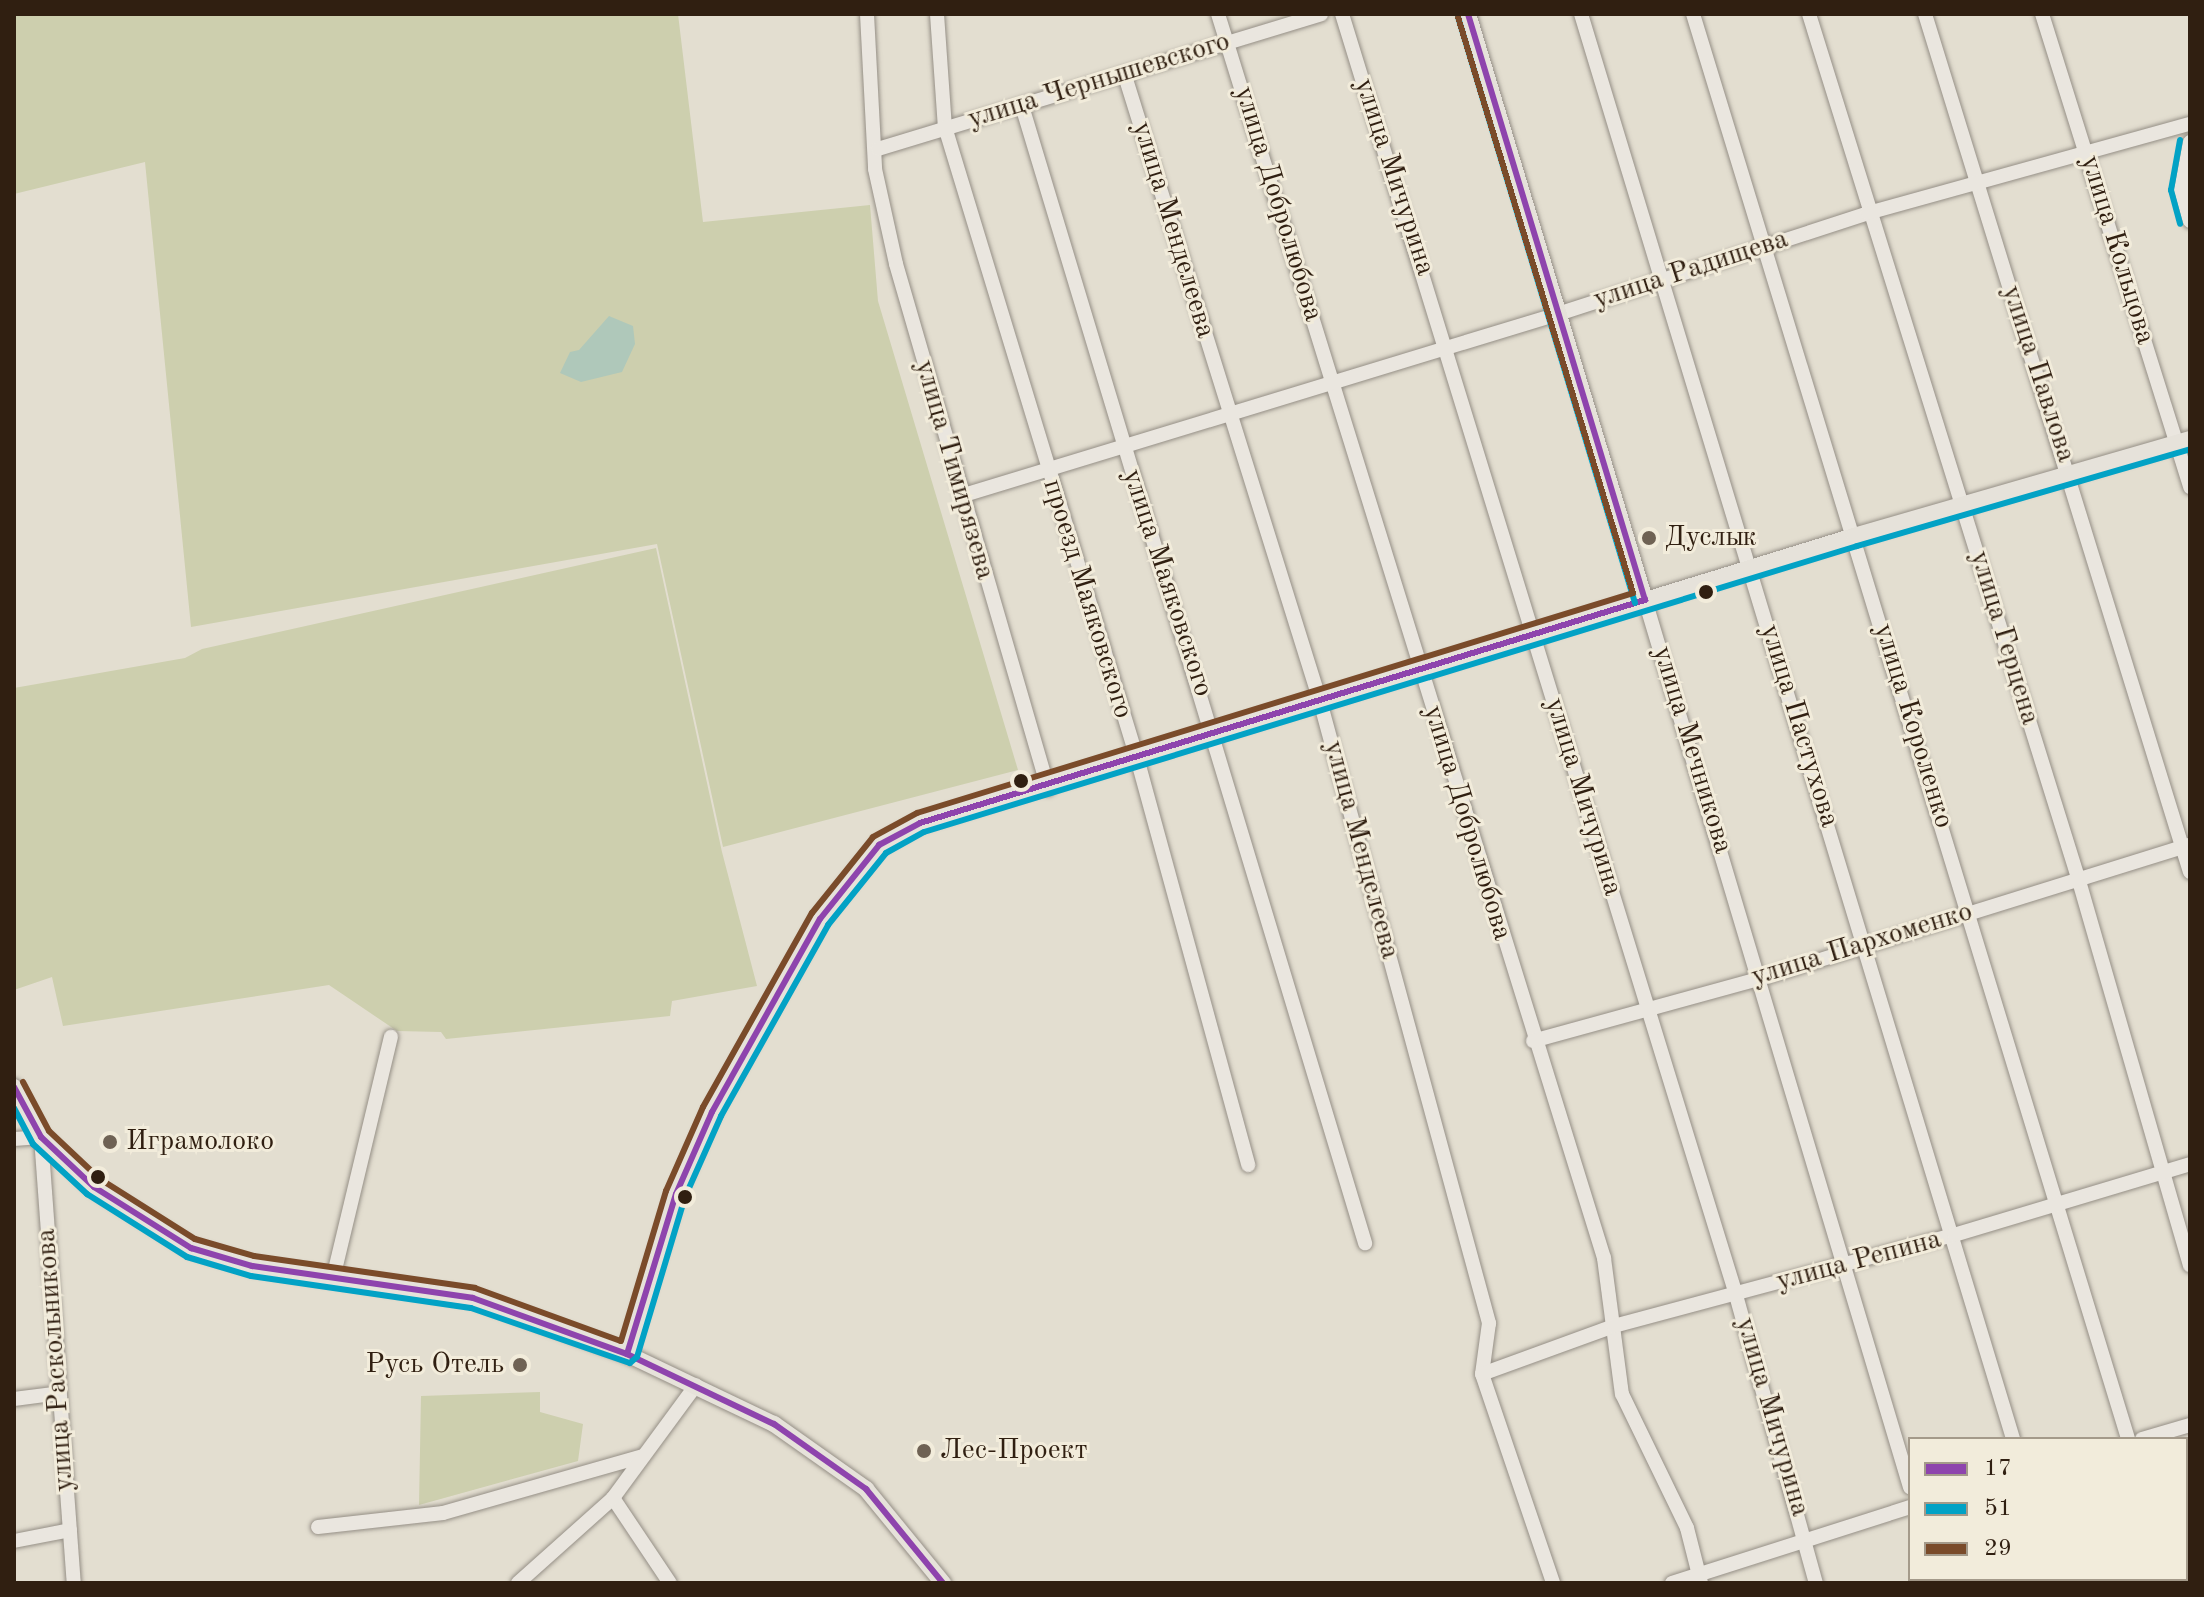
<!DOCTYPE html>
<meta charset="utf-8">
<style>
body{margin:0}
#map{position:relative;width:2204px;height:1597px;overflow:hidden;background:#e3ded0;font-family:"Old Standard TT",serif}
div>[style]{position:absolute}
.green>*{inset:0;background:#cdcfae}
.water>*{inset:0;background:#afc8ba}
.roads{filter:drop-shadow(0 0 2px #958f86) drop-shadow(0 0 2px #958f86)}
.minor>*{height:14px;margin:-7px;padding:0 7px;transform-origin:7px;border-radius:7px;background:#eae6df}
.major>*{height:16px;margin:-8px;padding:0 8px;transform-origin:8px;border-radius:8px;background:#e6e2da}
.bus-1>*{height:6px;margin:-3px;padding:0 3px;transform-origin:3px;border-radius:3px;background:#8e44ad}
.bus-2>*{height:6px;margin:-3px;padding:0 3px;transform-origin:3px;border-radius:3px;background:#02a2c5}
.bus-3>*{height:6px;margin:-3px;padding:0 3px;transform-origin:3px;border-radius:3px;background:#7a4b2a}
.dots>*{width:22px;height:22px;translate:-50% -50%;box-sizing:border-box;border:4px solid #f2ecdb;border-radius:50%}
span{translate:-50% -50%;white-space:nowrap;text-align:center;line-height:1.15;-webkit-text-stroke:6px #f2ecdb;paint-order:stroke}
.street-label{font-size:28px;color:#301f11}
.poi-label{font-size:28px;color:#301f11}
.left{translate:0 -50%;text-align:left}
.right{translate:-100% -50%;text-align:right}
.frame{position:absolute;inset:0;border:16px solid #301f11;pointer-events:none}
.legend{position:absolute;left:1908px;top:1437px;width:280px;height:144px;box-sizing:border-box;background:#f2ecdb;border:2px solid #a49a8a;margin:0;padding:10px 14px;list-style:none;font-size:24px;color:#301f11}
.legend li{display:flex;align-items:center;gap:16px;height:40px}
.legend b{width:40px;border:2px solid #a49a8a}
</style>
<div id="map">
<div class="green">
<div style="clip-path:polygon(14px 14px,678px 14px,703px 222px,870px 205px,878px 301px,1018px 770px,723px 847px,657px 544px,191px 627px,145px 162px,14px 194px)"></div>
<div style="clip-path:polygon(656px 548px,722px 852px,757px 986px,672px 1001px,670px 1016px,446px 1039px,441px 1032px,397px 1031px,329px 985px,63px 1026px,52px 977px,14px 990px,14px 688px,185px 658px,202px 649px)"></div>
<div style="clip-path:polygon(540px 1392px,540px 1412px,583px 1424px,578px 1461px,419px 1505px,421px 1396px)"></div>
</div>
<div class="water">
<div style="clip-path:polygon(609px 316px,633px 326px,635px 344px,622px 372px,581px 382px,560px 373px,570px 352px,579px 350px)"></div>
</div>
<div class="roads">
<div class="minor">
<div style="left:867px;top:14px;width:155px;rotate:87deg"></div>
<div style="left:875px;top:169px;width:97px;rotate:77.5deg"></div>
<div style="left:896px;top:264px;width:546px;rotate:73.82deg"></div>
<div style="left:937px;top:14px;width:113px;rotate:86deg"></div>
<div style="left:945px;top:127px;width:660px;rotate:73.08deg"></div>
<div style="left:1137px;top:758px;width:422px;rotate:74.7deg"></div>
<div style="left:1218px;top:14px;width:1303px;rotate:72.76deg"></div>
<div style="left:1604px;top:1258px;width:137px;rotate:82.5deg"></div>
<div style="left:1622px;top:1394px;width:149px;rotate:64.1deg"></div>
<div style="left:1687px;top:1528px;width:57px;rotate:75.7deg"></div>
<div style="left:1342px;top:14px;width:1340px;rotate:72.9deg"></div>
<div style="left:1736px;top:1295px;width:299px;rotate:74.5deg"></div>
<div style="left:1581px;top:14px;width:1489px;rotate:73.13deg"></div>
<div style="left:1693px;top:14px;width:1490px;rotate:73.02deg"></div>
<div style="left:1809px;top:14px;width:908px;rotate:72.7deg"></div>
<div style="left:2079px;top:881px;width:400px;rotate:73.9deg"></div>
<div style="left:1925px;top:14px;width:898px;rotate:72.84deg"></div>
<div style="left:2042px;top:14px;width:496px;rotate:72.6deg"></div>
<div style="left:1125px;top:76px;width:655px;rotate:72.67deg"></div>
<div style="left:1320px;top:701px;width:645px;rotate:74.8deg"></div>
<div style="left:1489px;top:1323px;width:51px;rotate:97.8deg"></div>
<div style="left:1482px;top:1374px;width:221px;rotate:71.2deg"></div>
<div style="left:1022px;top:106px;width:1188px;rotate:73.21deg"></div>
<div style="left:2190px;top:142px;width:49px;rotate:100.6deg"></div>
<div style="left:2181px;top:190px;width:32px;rotate:74deg"></div>
<div style="left:878px;top:149px;width:463px;rotate:-16.9deg"></div>
<div style="left:964px;top:495px;width:624px;rotate:-16.95deg"></div>
<div style="left:1561px;top:313px;width:323px;rotate:-18deg"></div>
<div style="left:1868px;top:213px;width:334px;rotate:-15.5deg"></div>
<div style="left:1645px;top:600px;width:926px;rotate:73.37deg"></div>
<div style="left:1533px;top:1041px;width:238px;rotate:-15.4deg"></div>
<div style="left:1762px;top:978px;width:448px;rotate:-17.3deg"></div>
<div style="left:14px;top:1139px;width:27px;rotate:-4deg"></div>
<div style="left:41px;top:1137px;width:447px;rotate:85.8deg"></div>
<div style="left:334px;top:1274px;width:244px;rotate:-76.5deg"></div>
<div style="left:1482px;top:1374px;width:140px;rotate:-20deg"></div>
<div style="left:1614px;top:1326px;width:352px;rotate:-15deg"></div>
<div style="left:1954px;top:1235px;width:246px;rotate:-16.7deg"></div>
<div style="left:14px;top:1399px;width:46px;rotate:-7.4deg"></div>
<div style="left:2142px;top:1439px;width:50px;rotate:-16.3deg"></div>
<div style="left:613px;top:1498px;width:102px;rotate:56.2deg"></div>
<div style="left:318px;top:1527px;width:126px;rotate:-6.4deg"></div>
<div style="left:443px;top:1513px;width:208px;rotate:-15.9deg"></div>
<div style="left:14px;top:1541px;width:57px;rotate:-11.1deg"></div>
<div style="left:1930px;top:1579px;width:4px;rotate:76deg"></div>
<div style="left:2055px;top:1579px;width:4px;rotate:63deg"></div>
<div style="left:2165px;top:1579px;width:4px;rotate:76deg"></div>
<div style="left:518px;top:1583px;width:127px;rotate:-41.8deg"></div>
<div style="left:613px;top:1498px;width:140px;rotate:-53.7deg"></div>
<div style="left:1672px;top:1583px;width:250px;rotate:-17.7deg"></div>
</div>
<div class="major">
<div style="left:1468px;top:14px;width:612px;rotate:73.19deg"></div>
<div style="left:14px;top:1087px;width:57px;rotate:61.6deg"></div>
<div style="left:41px;top:1137px;width:73px;rotate:43.3deg"></div>
<div style="left:94px;top:1187px;width:115px;rotate:32.2deg"></div>
<div style="left:191px;top:1248px;width:64px;rotate:16.4deg"></div>
<div style="left:252px;top:1266px;width:223px;rotate:8.2deg"></div>
<div style="left:473px;top:1298px;width:164px;rotate:20deg"></div>
<div style="left:627px;top:1354px;width:163px;rotate:25.5deg"></div>
<div style="left:774px;top:1424px;width:113px;rotate:35.2deg"></div>
<div style="left:866px;top:1489px;width:122px;rotate:50.7deg"></div>
<div style="left:627px;top:1354px;width:167px;rotate:-73deg"></div>
<div style="left:676px;top:1194px;width:90px;rotate:-66.3deg"></div>
<div style="left:712px;top:1112px;width:221px;rotate:-60.8deg"></div>
<div style="left:820px;top:919px;width:95px;rotate:-51.4deg"></div>
<div style="left:879px;top:845px;width:47px;rotate:-28.2deg"></div>
<div style="left:920px;top:823px;width:977px;rotate:-17.08deg"></div>
<div style="left:1854px;top:536px;width:350px;rotate:-16.1deg"></div>
</div>
</div>
<div class="bus-1">
<div style="left:14px;top:1087px;width:57px;rotate:61.6deg"></div>
<div style="left:41px;top:1137px;width:73px;rotate:43.3deg"></div>
<div style="left:94px;top:1187px;width:115px;rotate:32.2deg"></div>
<div style="left:191px;top:1248px;width:64px;rotate:16.4deg"></div>
<div style="left:252px;top:1266px;width:223px;rotate:8.2deg"></div>
<div style="left:473px;top:1298px;width:164px;rotate:20deg"></div>
<div style="left:627px;top:1354px;width:163px;rotate:25.5deg"></div>
<div style="left:774px;top:1424px;width:113px;rotate:35.2deg"></div>
<div style="left:866px;top:1489px;width:122px;rotate:50.7deg"></div>
<div style="left:627px;top:1354px;width:167px;rotate:-73deg"></div>
<div style="left:676px;top:1194px;width:90px;rotate:-66.3deg"></div>
<div style="left:712px;top:1112px;width:221px;rotate:-60.8deg"></div>
<div style="left:820px;top:919px;width:95px;rotate:-51.4deg"></div>
<div style="left:879px;top:845px;width:47px;rotate:-28.2deg"></div>
<div style="left:920px;top:823px;width:759px;rotate:-17.1deg"></div>
<div style="left:1645px;top:600px;width:612px;rotate:-106.81deg"></div>
</div>
<div class="bus-2">
<div style="left:1458px;top:17px;width:612px;rotate:73.19deg"></div>
<div style="left:2180px;top:140px;width:51px;rotate:100.2deg"></div>
<div style="left:2171px;top:190px;width:35px;rotate:75deg"></div>
<div style="left:14px;top:1108px;width:41px;rotate:62.2deg"></div>
<div style="left:33px;top:1144px;width:74px;rotate:42.8deg"></div>
<div style="left:87px;top:1194px;width:118px;rotate:32.2deg"></div>
<div style="left:187px;top:1257px;width:67px;rotate:16.5deg"></div>
<div style="left:251px;top:1276px;width:222px;rotate:8.3deg"></div>
<div style="left:471px;top:1308px;width:168px;rotate:19.1deg"></div>
<div style="left:630px;top:1363px;width:9px;rotate:-41deg"></div>
<div style="left:637px;top:1357px;width:167px;rotate:-73.3deg"></div>
<div style="left:685px;top:1197px;width:89px;rotate:-66deg"></div>
<div style="left:721px;top:1116px;width:219px;rotate:-60.7deg"></div>
<div style="left:828px;top:925px;width:92px;rotate:-51.1deg"></div>
<div style="left:886px;top:853px;width:43px;rotate:-28.9deg"></div>
<div style="left:924px;top:832px;width:976px;rotate:-17.04deg"></div>
<div style="left:1857px;top:546px;width:347px;rotate:-16.2deg"></div>
</div>
<div class="bus-3">
<div style="left:23px;top:1082px;width:55px;rotate:62deg"></div>
<div style="left:49px;top:1131px;width:70px;rotate:43.3deg"></div>
<div style="left:100px;top:1179px;width:112px;rotate:32.3deg"></div>
<div style="left:195px;top:1239px;width:61px;rotate:16.1deg"></div>
<div style="left:254px;top:1256px;width:223px;rotate:8.2deg"></div>
<div style="left:475px;top:1288px;width:155px;rotate:20deg"></div>
<div style="left:621px;top:1341px;width:157px;rotate:-73.3deg"></div>
<div style="left:666px;top:1191px;width:92px;rotate:-66.2deg"></div>
<div style="left:703px;top:1107px;width:223px;rotate:-60.7deg"></div>
<div style="left:812px;top:913px;width:97px;rotate:-51.2deg"></div>
<div style="left:873px;top:837px;width:50px;rotate:-28.6deg"></div>
<div style="left:917px;top:813px;width:749px;rotate:-17.08deg"></div>
<div style="left:1633px;top:593px;width:602px;rotate:-106.9deg"></div>
</div>
<div class="dots">
<div style="left:1649px;top:538px;background:#6f6254"></div>
<div style="left:1706px;top:592px;background:#301f11"></div>
<div style="left:1021px;top:781px;background:#301f11"></div>
<div style="left:110px;top:1142px;background:#6f6254"></div>
<div style="left:98px;top:1177px;background:#301f11"></div>
<div style="left:685px;top:1197px;background:#301f11"></div>
<div style="left:520px;top:1365px;background:#6f6254"></div>
<div style="left:924px;top:1451px;background:#6f6254"></div>
</div>
<div class="street-label">
<span style="left:1099px;top:81px;rotate:-17deg">улица Чернышевского</span>
<span style="left:1394px;top:177px;rotate:72deg">улица Мичурина</span>
<span style="left:1278px;top:204px;rotate:73deg">улица Добролюбова</span>
<span style="left:1173px;top:230px;rotate:73deg">улица Менделеева</span>
<span style="left:2117px;top:250px;rotate:73deg">улица Кольцова</span>
<span style="left:1691px;top:270px;rotate:-18deg">улица Радищева</span>
<span style="left:2038px;top:374px;rotate:72deg">улица Павлова</span>
<span style="left:954px;top:470px;rotate:74deg">улица Тимирязева</span>
<span style="left:1167px;top:583px;rotate:72deg">улица Маяковского</span>
<span style="left:1087px;top:599px;rotate:73deg">проезд Маяковского</span>
<span style="left:2004px;top:638px;rotate:73deg">улица Герцена</span>
<span style="left:1799px;top:726px;rotate:73deg">улица Пастухова</span>
<span style="left:1913px;top:726px;rotate:73deg">улица Короленко</span>
<span style="left:1692px;top:750px;rotate:73deg">улица Мечникова</span>
<span style="left:1583px;top:797px;rotate:73deg">улица Мичурина</span>
<span style="left:1467px;top:823px;rotate:73deg">улица Добролюбова</span>
<span style="left:1361px;top:850px;rotate:75deg">улица Менделеева</span>
<span style="left:1862px;top:945px;rotate:-17deg">улица Пархоменко</span>
<span style="left:1859px;top:1261px;rotate:-15deg">улица Репина</span>
<span style="left:56px;top:1360px;rotate:-94deg">улица Раскольникова</span>
<span style="left:1772px;top:1417px;rotate:74deg">улица Мичурина</span>
</div>
<div class="poi-label">
<span class="left" style="left:1665px;top:538px">Дуслык</span>
<span class="left" style="left:126px;top:1142px">Играмолоко</span>
<span class="right" style="left:504px;top:1365px">Русь Отель</span>
<span class="left" style="left:940px;top:1451px">Лес-Проект</span>
</div>
<div class="frame"></div>
<ul class="legend">
<li><b style="height:10px;background:#8e44ad"></b>17</li>
<li><b style="height:10px;background:#02a2c5"></b>51</li>
<li><b style="height:10px;background:#7a4b2a"></b>29</li>
</ul>
</div>
